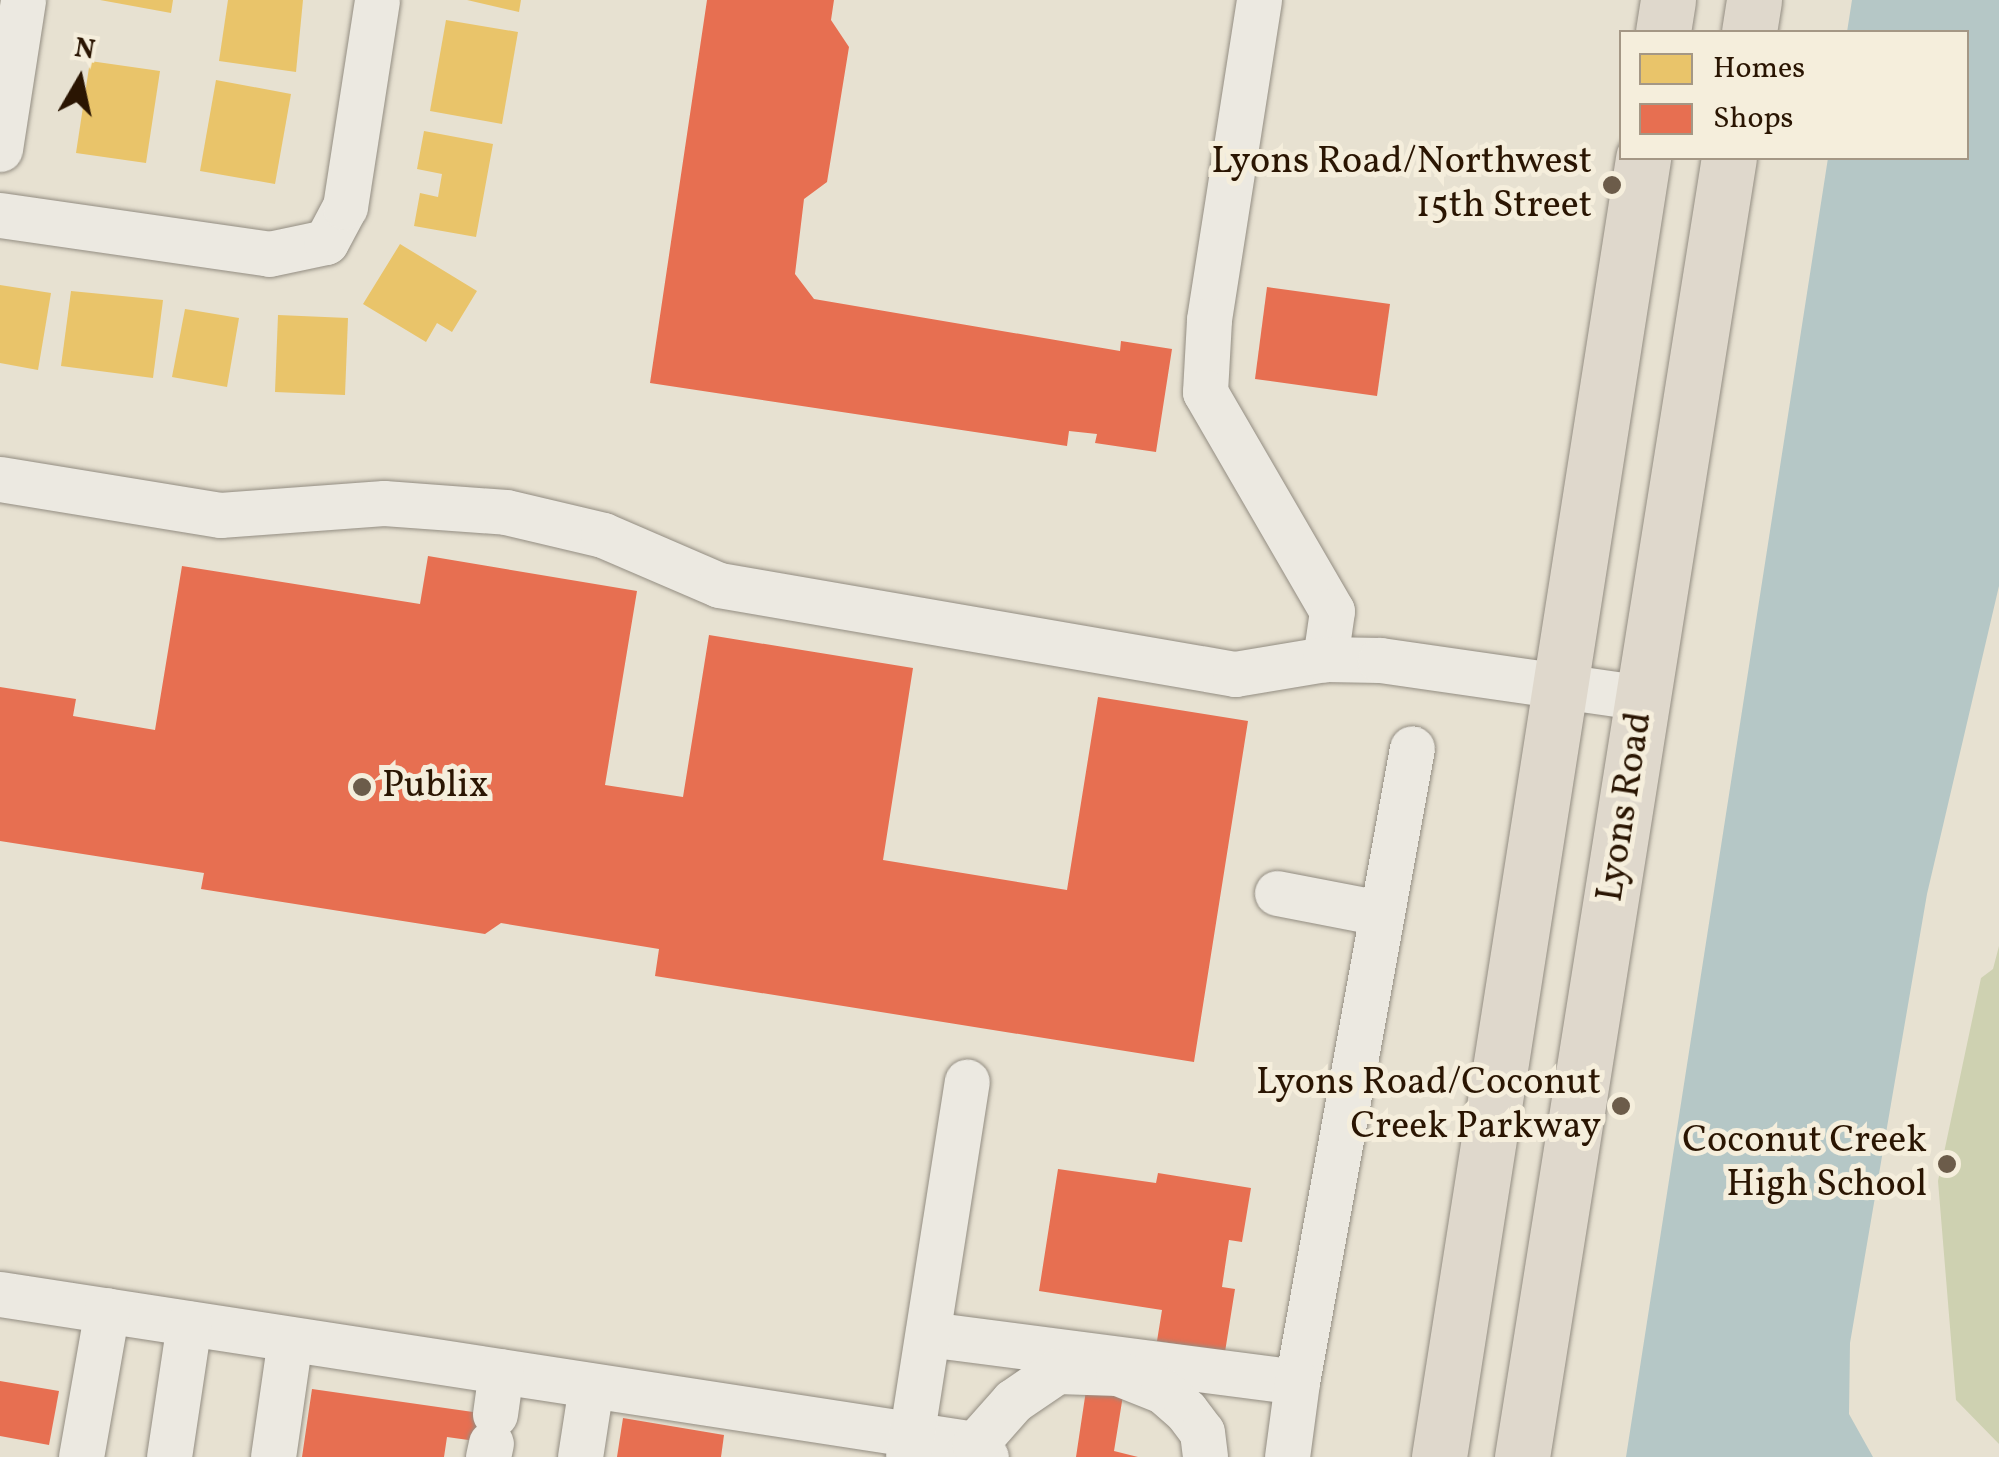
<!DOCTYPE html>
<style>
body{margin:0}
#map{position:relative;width:1999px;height:1457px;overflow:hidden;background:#e7e1d1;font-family:Vollkorn,serif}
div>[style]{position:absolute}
.green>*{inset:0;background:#ced1b1}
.water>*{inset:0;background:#b5c7c6}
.homes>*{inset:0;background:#e9c46a}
.shops>*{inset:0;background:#e76f51}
.roads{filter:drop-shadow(0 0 2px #938d82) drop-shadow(0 0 2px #938d82)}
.minor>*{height:45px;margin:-22.5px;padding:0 22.5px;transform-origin:22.5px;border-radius:22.5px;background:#ece9e1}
.major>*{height:55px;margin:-27.5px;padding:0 27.5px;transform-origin:27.5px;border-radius:27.5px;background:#dfd8cc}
.dots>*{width:28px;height:28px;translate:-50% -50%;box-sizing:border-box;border:5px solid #f5eedc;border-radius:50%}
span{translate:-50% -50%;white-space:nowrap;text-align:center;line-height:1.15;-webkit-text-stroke:10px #f5eedc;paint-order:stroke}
.poi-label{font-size:38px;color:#2a1502}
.right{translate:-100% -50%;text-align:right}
.left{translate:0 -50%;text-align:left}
.street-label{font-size:38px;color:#2a1502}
.legend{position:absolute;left:1619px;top:30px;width:350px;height:130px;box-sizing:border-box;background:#f5eedc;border:2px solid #a49785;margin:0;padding:12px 18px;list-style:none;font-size:30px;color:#2a1502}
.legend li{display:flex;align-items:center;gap:20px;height:50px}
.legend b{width:50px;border:2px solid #a49785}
.north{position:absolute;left:30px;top:30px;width:100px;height:100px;-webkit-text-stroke:8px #f5eedc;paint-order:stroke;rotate:9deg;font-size:28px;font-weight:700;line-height:40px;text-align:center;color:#2a1502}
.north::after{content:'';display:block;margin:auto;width:35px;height:45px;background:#2a1502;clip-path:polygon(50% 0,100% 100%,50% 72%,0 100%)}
</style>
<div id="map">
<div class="green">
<div style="clip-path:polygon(1999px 946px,1999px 1444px,1956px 1400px,1938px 1181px,1981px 978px,1993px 969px)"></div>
</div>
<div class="water">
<div style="clip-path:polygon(1852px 0,1999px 0,1999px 586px,1927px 894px,1850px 1343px,1849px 1414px,1873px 1457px,1626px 1457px,1828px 158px,1966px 158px,1966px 32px,1847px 32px)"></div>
</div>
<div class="homes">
<div style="clip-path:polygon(100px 0,173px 0,171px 13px)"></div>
<div style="clip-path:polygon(228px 0,303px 0,296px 72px,219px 61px)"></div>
<div style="clip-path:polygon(467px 0,521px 0,519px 12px)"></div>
<div style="clip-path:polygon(446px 20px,518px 32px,502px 124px,430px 111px)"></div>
<div style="clip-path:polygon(90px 61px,160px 71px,146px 163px,76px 153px)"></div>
<div style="clip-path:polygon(216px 80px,291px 94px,275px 184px,200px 171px)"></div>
<div style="clip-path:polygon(424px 131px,493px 144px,476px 237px,414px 226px,420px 193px,438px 197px,442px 174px,417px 169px)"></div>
<div style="clip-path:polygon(400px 244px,477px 291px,452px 332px,437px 323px,426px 342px,363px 304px)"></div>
<div style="clip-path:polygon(0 285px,51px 293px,38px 370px,0 363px)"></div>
<div style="clip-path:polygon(71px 291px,163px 300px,153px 378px,61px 366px)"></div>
<div style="clip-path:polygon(185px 309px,239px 318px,227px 387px,172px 377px)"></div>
<div style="clip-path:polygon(278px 315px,348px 318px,345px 395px,275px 392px)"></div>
</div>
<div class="shops">
<div style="clip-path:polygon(707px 0,834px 0,831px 20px,849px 47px,827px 182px,804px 199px,795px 274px,814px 299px,1120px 351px,1121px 341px,1172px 349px,1156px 452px,1095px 443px,1097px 434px,1069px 431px,1067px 446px,650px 383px)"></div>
<div style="clip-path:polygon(1267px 287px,1390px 304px,1377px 396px,1255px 379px)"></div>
<div style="clip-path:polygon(428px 556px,637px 591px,605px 785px,683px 797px,709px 635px,913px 668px,883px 860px,1067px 890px,1098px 697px,1248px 721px,1194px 1062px,655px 976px,659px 949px,501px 923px,485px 934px,201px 889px,204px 873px,0 841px,0 687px,76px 699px,73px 716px,155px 730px,182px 566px,420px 604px)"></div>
<div style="clip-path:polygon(1058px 1169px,1156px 1183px,1158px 1173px,1251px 1188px,1242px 1242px,1229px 1240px,1222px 1287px,1235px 1289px,1225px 1352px,1157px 1341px,1162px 1310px,1039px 1291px)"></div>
<div style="clip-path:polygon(1088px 1377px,1125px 1383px,1114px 1451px,1138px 1457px,1076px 1457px)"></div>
<div style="clip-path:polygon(0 1381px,59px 1391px,49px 1445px,0 1436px)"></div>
<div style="clip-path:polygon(312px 1389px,508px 1417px,504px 1445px,447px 1437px,444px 1457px,302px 1457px)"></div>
<div style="clip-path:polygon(623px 1418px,724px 1435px,721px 1457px,617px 1457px)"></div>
</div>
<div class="roads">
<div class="minor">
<div style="left:1259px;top:0;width:324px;rotate:98.9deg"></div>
<div style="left:1209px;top:320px;width:72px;rotate:93.2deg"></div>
<div style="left:1205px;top:392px;width:253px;rotate:59.9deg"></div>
<div style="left:1332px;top:611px;width:49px;rotate:98.3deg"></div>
<div style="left:0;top:149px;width:151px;rotate:-81.2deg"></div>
<div style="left:0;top:215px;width:272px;rotate:8.2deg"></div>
<div style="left:269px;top:254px;width:58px;rotate:-11.9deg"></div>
<div style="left:326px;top:242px;width:40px;rotate:-62deg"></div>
<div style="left:345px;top:207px;width:209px;rotate:-81.2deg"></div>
<div style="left:0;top:479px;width:223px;rotate:9.3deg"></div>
<div style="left:220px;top:515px;width:164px;rotate:-4.2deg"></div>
<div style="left:384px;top:503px;width:122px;rotate:4.2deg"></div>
<div style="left:506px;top:512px;width:100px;rotate:13.3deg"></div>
<div style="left:603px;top:535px;width:126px;rotate:23.3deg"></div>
<div style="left:719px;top:585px;width:524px;rotate:9.79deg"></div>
<div style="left:1235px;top:674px;width:91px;rotate:-9.5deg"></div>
<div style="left:1325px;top:659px;width:55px;rotate:1deg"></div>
<div style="left:1380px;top:660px;width:267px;rotate:8.2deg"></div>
<div style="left:1277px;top:893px;width:106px;rotate:10.9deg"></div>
<div style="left:0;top:1294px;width:986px;rotate:8.75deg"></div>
<div style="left:975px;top:1444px;width:17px;rotate:50deg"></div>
<div style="left:928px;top:1334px;width:372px;rotate:7.4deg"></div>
<div style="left:1297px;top:1382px;width:644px;rotate:-79.72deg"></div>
<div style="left:495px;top:1414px;width:43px;rotate:-82.1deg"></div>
<div style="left:975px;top:1444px;width:57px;rotate:-48.5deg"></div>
<div style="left:1013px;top:1401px;width:53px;rotate:-34.3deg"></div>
<div style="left:1057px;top:1371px;width:61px;rotate:1.9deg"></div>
<div style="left:1118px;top:1373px;width:48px;rotate:21.8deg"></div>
<div style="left:1163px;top:1391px;width:30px;rotate:41deg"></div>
<div style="left:1186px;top:1411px;width:26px;rotate:53deg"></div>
<div style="left:1202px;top:1432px;width:25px;rotate:83deg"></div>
<div style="left:81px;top:1457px;width:149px;rotate:-80deg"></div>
<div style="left:169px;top:1457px;width:135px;rotate:-81.5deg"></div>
<div style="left:273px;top:1457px;width:119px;rotate:-81.8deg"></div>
<div style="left:488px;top:1457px;width:14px;rotate:-78deg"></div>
<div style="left:580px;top:1457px;width:72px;rotate:-81.2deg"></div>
<div style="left:908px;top:1457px;width:380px;rotate:-81.1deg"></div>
<div style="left:1287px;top:1457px;width:76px;rotate:-82.4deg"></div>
</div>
<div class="major">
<div style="left:1663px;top:32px;width:32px;rotate:-81deg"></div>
<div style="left:1749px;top:32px;width:32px;rotate:-81deg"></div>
<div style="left:1439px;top:1457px;width:1315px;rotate:-81.07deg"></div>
<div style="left:1522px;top:1457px;width:1315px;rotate:-80.95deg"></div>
</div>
</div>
<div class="dots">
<div style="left:1612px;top:185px;background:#6c5c4a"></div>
<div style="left:362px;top:787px;background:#6c5c4a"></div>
<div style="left:1621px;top:1106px;background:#6c5c4a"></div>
<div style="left:1947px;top:1164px;background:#6c5c4a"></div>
</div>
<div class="poi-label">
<span class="right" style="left:1592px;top:185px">Lyons Road/Northwest<br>15th Street</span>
<span class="left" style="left:382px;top:787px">Publix</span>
<span class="right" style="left:1601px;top:1106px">Lyons Road/Coconut<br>Creek Parkway</span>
<span class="right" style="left:1927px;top:1164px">Coconut Creek<br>High School</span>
</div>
<div class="street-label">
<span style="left:1626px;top:807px;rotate:-81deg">Lyons Road</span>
</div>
<ul class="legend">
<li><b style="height:28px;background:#e9c46a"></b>Homes</li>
<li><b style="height:28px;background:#e76f51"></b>Shops</li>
</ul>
<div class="north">N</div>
</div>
